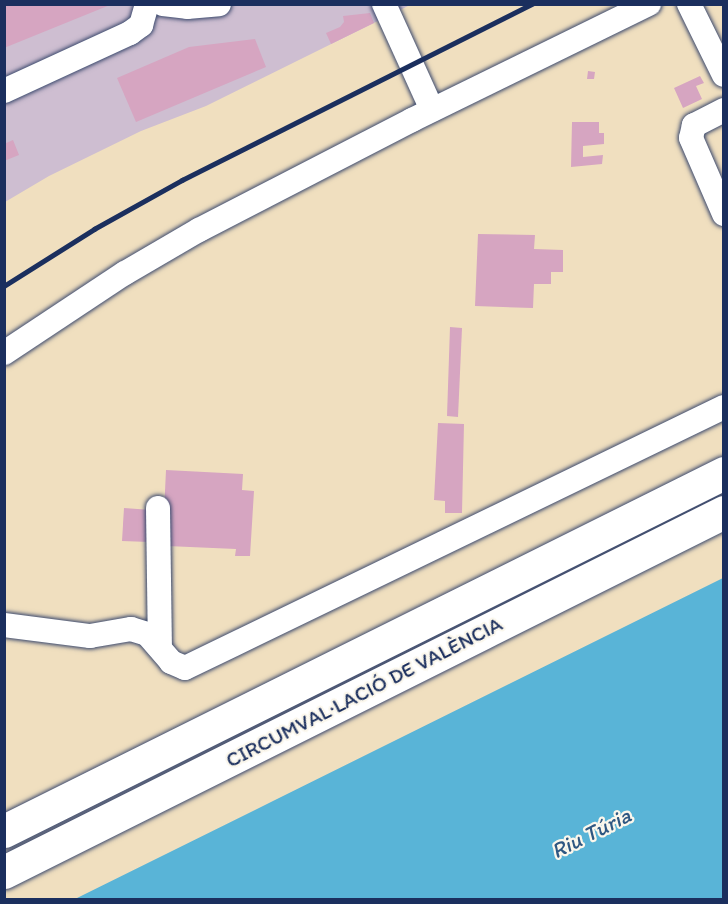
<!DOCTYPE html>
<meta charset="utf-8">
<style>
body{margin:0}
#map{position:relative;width:728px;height:904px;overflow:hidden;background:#f0dfbf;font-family:Itim,sans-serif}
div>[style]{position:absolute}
.industrial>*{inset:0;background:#cebed1}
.water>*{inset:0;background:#59b4d7}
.building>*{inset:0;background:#d6a5c1}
.roads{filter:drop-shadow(0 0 2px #3b496d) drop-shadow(0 0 2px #3b496d)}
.minor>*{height:24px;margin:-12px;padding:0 12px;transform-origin:12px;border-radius:12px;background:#fff}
.highway>*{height:33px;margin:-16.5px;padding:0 16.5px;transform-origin:16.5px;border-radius:16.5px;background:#fff}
.rail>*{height:4.5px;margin:-2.25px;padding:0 2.25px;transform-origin:2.25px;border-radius:2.25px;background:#1b2f5e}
span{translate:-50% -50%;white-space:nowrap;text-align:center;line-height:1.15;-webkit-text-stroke:4.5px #fbf7ec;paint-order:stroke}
.street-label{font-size:21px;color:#1b2f5e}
.water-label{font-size:22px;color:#2e5782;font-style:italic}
.frame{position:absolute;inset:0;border:6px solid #1b2f5e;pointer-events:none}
</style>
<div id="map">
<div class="industrial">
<div style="clip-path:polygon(5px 5px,410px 5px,206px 106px,141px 131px,49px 176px,5px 202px)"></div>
</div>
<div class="water">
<div style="clip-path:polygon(723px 578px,723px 899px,75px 899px,273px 801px)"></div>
</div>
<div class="building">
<div style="clip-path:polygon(4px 4px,110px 4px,110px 5px,4px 48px)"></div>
<div style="clip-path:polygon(370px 13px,374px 23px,331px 44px,326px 33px,340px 27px,344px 22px,343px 16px)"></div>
<div style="clip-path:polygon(255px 39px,266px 67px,136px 122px,117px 78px,189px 47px)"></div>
<div style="clip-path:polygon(588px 71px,595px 72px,594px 79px,587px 79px)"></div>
<div style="clip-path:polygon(700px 76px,704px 83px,696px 86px,702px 99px,683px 108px,674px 88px)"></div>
<div style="clip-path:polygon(572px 122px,599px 122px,599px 133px,604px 133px,604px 144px,583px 146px,583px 157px,603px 155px,602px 164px,571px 167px)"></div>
<div style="clip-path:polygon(13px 140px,19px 155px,4px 161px,4px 144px)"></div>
<div style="clip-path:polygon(478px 234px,535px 235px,534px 249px,563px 250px,563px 272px,551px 272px,551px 284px,534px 284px,533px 308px,475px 306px)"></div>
<div style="clip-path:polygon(450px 327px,462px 328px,458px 417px,447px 416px)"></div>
<div style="clip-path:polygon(438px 423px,464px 424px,462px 513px,445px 513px,445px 501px,434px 500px)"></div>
<div style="clip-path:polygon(166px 470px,243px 474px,242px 490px,254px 491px,250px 556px,235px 556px,236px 549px,167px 546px,163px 533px)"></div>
<div style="clip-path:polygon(124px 508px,151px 510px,149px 542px,122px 541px)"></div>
</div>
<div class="roads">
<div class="minor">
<div style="left:163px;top:4px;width:24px;rotate:7deg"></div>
<div style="left:187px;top:7px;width:32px;rotate:-5deg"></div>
<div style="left:384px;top:4px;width:116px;rotate:65.6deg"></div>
<div style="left:689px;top:4px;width:79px;rotate:63.8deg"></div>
<div style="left:4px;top:91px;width:139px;rotate:-24.7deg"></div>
<div style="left:130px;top:33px;width:14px;rotate:-36deg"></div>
<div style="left:141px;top:25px;width:22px;rotate:-74deg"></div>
<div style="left:724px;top:110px;width:34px;rotate:153deg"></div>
<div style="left:694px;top:125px;width:13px;rotate:103deg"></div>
<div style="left:691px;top:138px;width:83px;rotate:66.5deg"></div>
<div style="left:4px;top:353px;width:145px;rotate:-33.5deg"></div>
<div style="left:125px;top:273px;width:86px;rotate:-30.2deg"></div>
<div style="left:199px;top:230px;width:240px;rotate:-27.3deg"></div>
<div style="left:412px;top:120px;width:264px;rotate:-26.1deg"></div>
<div style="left:158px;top:508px;width:139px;rotate:89.2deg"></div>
<div style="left:4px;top:625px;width:87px;rotate:7.3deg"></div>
<div style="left:90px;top:636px;width:42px;rotate:-9.7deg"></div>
<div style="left:131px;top:629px;width:17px;rotate:17deg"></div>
<div style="left:147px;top:634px;width:37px;rotate:49deg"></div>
<div style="left:171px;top:662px;width:15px;rotate:23deg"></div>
<div style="left:185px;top:668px;width:599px;rotate:-25.84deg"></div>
</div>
<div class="highway">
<div style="left:4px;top:831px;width:804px;rotate:-26.44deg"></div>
<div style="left:4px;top:872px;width:805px;rotate:-26.57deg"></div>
</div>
</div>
<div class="rail">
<div style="left:4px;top:286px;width:107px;rotate:-32.3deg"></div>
<div style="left:94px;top:229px;width:101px;rotate:-29.1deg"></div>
<div style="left:182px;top:180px;width:392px;rotate:-26.7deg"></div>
</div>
<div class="street-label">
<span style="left:364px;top:692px;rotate:-27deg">CIRCUMVAL·LACIÓ DE VALÈNCIA</span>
</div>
<div class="water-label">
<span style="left:591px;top:833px;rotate:-27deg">Riu Túria</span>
</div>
<div class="frame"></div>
</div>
